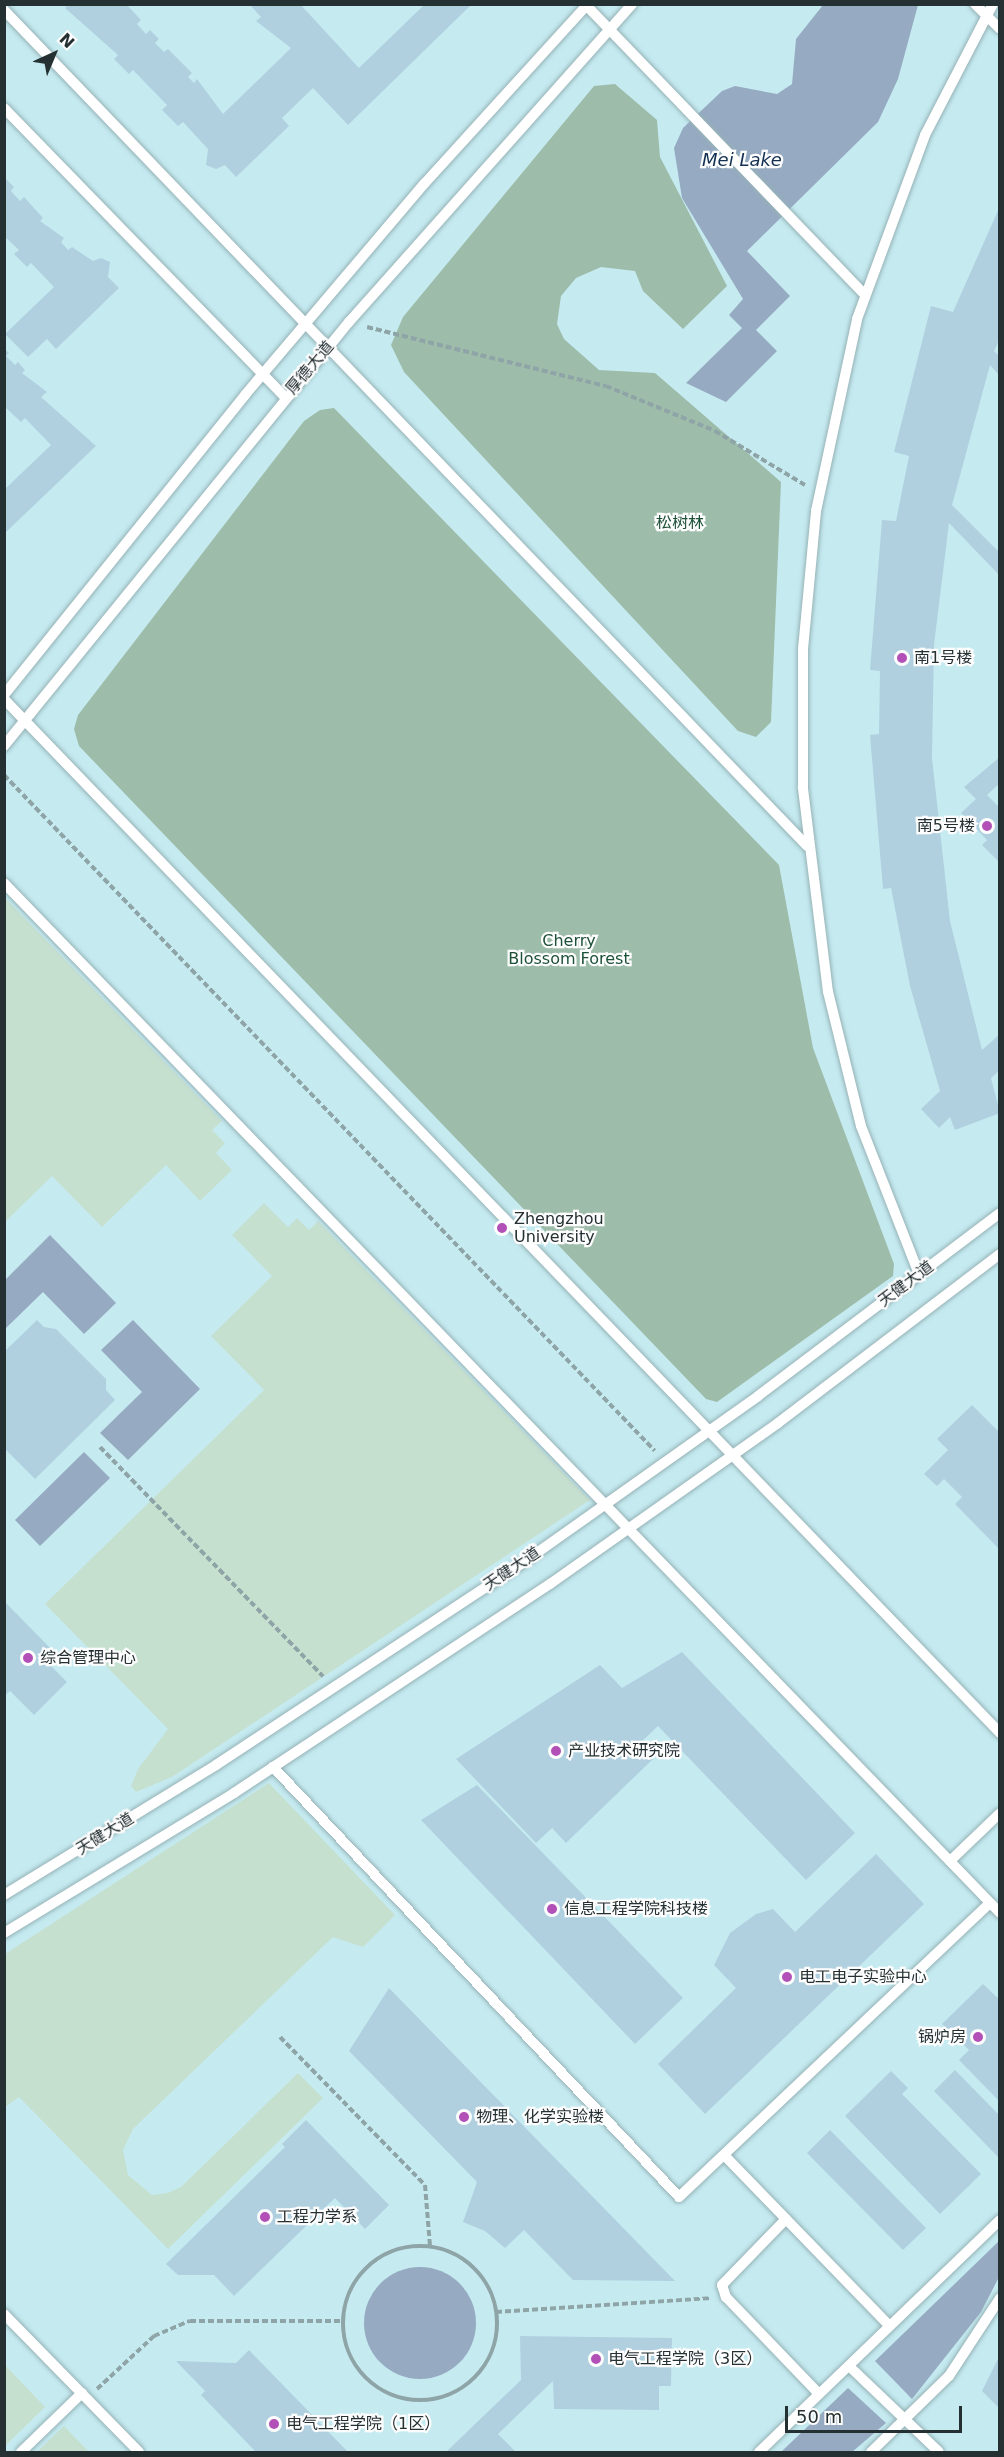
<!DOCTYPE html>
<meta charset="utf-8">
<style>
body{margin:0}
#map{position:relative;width:1004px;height:2457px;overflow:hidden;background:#d9f7fb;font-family:"DejaVu Sans","Noto Sans SC",sans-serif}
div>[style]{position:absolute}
.built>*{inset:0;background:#c5ebf1}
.green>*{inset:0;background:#c6e0d0}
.forest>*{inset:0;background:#9ebcaa}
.water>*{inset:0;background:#96aac2}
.round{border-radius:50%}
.building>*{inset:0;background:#b0d0e0}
.path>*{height:4px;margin-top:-2px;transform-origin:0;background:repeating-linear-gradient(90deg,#8ea4a7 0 6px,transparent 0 9px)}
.path>.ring{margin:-2px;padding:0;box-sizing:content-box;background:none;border:4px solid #8ea4a7;border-radius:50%}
.roads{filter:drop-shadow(0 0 2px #96b2b6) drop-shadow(0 0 2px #96b2b6)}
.service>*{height:10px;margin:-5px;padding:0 5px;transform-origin:5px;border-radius:5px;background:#fff}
.dots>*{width:16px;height:16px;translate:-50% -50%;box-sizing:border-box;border:3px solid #fdfdfd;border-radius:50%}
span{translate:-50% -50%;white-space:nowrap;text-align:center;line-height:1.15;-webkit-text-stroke:4.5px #fdfdfd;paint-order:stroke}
.street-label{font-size:16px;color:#253032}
.park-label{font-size:16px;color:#1d5138}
.poi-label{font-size:16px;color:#253032}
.left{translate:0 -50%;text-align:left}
.right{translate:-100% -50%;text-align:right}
.water-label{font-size:18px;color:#133052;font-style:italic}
.frame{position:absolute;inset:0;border:6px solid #253032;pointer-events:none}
.north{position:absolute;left:24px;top:24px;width:60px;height:60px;-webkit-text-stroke:4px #fdfdfd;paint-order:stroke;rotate:44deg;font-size:16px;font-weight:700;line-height:24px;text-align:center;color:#253032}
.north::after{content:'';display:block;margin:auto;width:21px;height:27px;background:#253032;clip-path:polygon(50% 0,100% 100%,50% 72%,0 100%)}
.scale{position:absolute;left:785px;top:2406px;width:177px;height:27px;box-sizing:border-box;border:3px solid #253032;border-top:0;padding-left:8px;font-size:18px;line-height:21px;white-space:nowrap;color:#253032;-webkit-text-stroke:4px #fdfdfd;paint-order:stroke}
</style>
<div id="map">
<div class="built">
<div style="clip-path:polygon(5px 5px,999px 5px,999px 2452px,5px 2452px)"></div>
</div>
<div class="green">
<div style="clip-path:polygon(5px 898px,222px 1121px,212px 1130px,225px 1143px,216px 1153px,232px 1170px,200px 1201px,166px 1165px,102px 1227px,52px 1176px,5px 1222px)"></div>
<div style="clip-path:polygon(264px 1203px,288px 1227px,297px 1218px,309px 1230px,318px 1221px,590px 1500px,172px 1777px,136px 1792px,131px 1786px,138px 1769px,168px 1729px,45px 1604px,264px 1390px,211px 1336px,272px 1276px,232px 1235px)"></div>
<div style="clip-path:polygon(269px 1783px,395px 1915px,363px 1947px,333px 1937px,133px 2129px,123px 2150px,128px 2175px,152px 2195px,168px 2193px,181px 2187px,298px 2073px,323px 2098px,168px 2249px,19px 2097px,5px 2107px,5px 1954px)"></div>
<div style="clip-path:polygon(5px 2365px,45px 2407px,5px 2446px)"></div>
<div style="clip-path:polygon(64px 2426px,89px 2452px,37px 2452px)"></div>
</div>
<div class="forest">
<div style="clip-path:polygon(615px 84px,657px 120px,660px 157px,727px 286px,683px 329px,643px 291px,635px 271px,601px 267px,576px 278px,561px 296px,557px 324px,564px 339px,599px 370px,655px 373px,781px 482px,771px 722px,756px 737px,738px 731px,404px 372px,391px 345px,403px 317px,594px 86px)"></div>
<div style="clip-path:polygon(334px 408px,779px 865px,813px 1048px,894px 1264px,893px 1276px,717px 1402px,706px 1399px,79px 746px,74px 729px,78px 715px,304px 421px,320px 410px)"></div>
</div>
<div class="water">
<div style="clip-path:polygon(823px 5px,918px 5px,898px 79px,878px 122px,747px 251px,790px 296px,756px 330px,777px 351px,726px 402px,686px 383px,742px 328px,729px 315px,743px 299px,682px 198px,674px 148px,683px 128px,722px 91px,735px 86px,777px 94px,792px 84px,796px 39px)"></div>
<div style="clip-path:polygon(50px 1235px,116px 1303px,84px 1334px,43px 1292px,5px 1329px,5px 1280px)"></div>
<div style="clip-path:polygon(133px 1320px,200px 1389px,128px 1460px,100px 1433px,142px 1392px,101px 1350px)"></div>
<div style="clip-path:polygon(84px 1452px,110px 1478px,40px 1546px,15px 1520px)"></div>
<div style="clip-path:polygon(999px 2241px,999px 2277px,981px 2312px,912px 2399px,875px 2361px)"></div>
<div class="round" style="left:364px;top:2267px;width:112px;height:112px"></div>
<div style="clip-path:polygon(848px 2388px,886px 2423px,852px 2452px,781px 2452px)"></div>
</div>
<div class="building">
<div style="clip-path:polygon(69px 4px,126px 4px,141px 20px,137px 24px,146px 34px,150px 30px,159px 39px,155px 43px,164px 52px,168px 49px,192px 73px,188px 77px,194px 83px,197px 79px,223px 114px,291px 48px,256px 21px,261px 17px,249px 4px,300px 4px,359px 68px,425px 4px,472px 4px,348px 125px,313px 88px,282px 118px,289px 126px,236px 177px,225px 165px,216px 169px,206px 165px,208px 149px,183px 122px,178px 126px,162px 110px,167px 105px,133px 70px,129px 74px,114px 59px,118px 55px,65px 8px)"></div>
<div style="clip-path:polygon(4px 177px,14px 187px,11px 191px,20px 201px,24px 197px,43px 218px,40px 221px,64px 238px,61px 242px,68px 250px,72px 247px,93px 261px,101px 258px,110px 262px,108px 277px,119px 288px,56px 349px,47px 339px,28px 357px,5px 334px,54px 287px,31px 263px,27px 267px,14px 254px,19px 250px,4px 236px)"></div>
<div style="clip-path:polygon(1000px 206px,1000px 338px,994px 351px,1000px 357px,1000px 376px,990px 365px,952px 505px,1000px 553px,1000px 576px,949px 523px,934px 645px,932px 758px,950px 921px,982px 1050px,1000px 1034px,1000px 1070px,991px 1078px,1000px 1113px,955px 1130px,950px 1117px,939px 1128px,921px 1109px,940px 1091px,910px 986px,891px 888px,883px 889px,870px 735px,879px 734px,880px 671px,870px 670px,882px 520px,896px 521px,909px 456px,894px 452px,931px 306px,953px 312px)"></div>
<div style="clip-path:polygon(4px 348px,9px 353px,6px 356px,15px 365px,18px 362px,25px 370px,22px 373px,47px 392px,41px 397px,96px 446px,4px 534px,4px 490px,51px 445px,25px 418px,21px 422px,4px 406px)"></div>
<div style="clip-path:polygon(1000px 757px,1000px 783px,987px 795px,1000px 808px,1000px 863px,982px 845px,987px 840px,961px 813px,976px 799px,964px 787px)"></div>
<div style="clip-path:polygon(37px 1320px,44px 1327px,56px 1329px,106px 1379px,106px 1390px,115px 1400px,35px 1479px,4px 1448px,4px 1352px)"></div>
<div style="clip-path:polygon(972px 1405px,1000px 1433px,1000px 1550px,955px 1504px,962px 1497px,944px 1479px,937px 1486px,924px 1474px,948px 1450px,937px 1439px)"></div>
<div style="clip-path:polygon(4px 1601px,56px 1654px,47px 1662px,67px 1682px,34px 1715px,10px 1691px,4px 1696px)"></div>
<div style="clip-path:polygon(682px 1652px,855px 1833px,806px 1880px,658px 1726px,639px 1744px,653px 1759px,566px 1843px,552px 1828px,536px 1843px,456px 1759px,600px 1665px,622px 1688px)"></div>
<div style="clip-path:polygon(477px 1785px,683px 1998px,635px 2044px,421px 1820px)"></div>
<div style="clip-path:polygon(876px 1854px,924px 1904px,705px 2114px,658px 2064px,736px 1988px,714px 1965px,730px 1933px,756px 1914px,773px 1909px,795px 1932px)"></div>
<div style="clip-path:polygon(983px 1984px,1000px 2000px,1000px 2102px,959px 2060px,969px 2050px,942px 2024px)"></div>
<div style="clip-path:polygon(389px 1988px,675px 2281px,573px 2280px,524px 2230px,505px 2248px,485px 2231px,463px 2222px,477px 2182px,349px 2051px)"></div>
<div style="clip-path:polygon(955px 2070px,1000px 2116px,998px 2157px,934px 2091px)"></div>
<div style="clip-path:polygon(891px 2071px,908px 2088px,902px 2094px,981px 2174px,940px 2214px,845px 2116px)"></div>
<div style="clip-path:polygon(306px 2120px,389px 2205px,365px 2229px,335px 2198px,234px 2296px,214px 2275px,178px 2275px,166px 2264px,285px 2147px,282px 2144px)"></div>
<div style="clip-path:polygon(830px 2130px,926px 2228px,903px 2250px,807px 2153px)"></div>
<div style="clip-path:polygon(520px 2336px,672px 2338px,671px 2386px,659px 2386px,659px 2410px,554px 2409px,553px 2381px,498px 2434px,516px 2452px,446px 2452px,521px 2380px)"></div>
<div style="clip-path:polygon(249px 2350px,348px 2452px,256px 2452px,201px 2395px,205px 2391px,176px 2361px,236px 2363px)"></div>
<div style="clip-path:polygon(1000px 2355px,1000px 2409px,982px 2391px)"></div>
</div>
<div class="path">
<div style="left:367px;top:327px;width:246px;rotate:13.9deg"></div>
<div style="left:606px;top:386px;width:118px;rotate:22.4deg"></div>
<div style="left:715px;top:431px;width:105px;rotate:31deg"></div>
<div style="left:4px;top:775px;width:938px;rotate:46.08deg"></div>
<div style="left:100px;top:1447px;width:320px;rotate:45.8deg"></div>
<div style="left:280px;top:2037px;width:207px;rotate:45.6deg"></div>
<div style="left:425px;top:2185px;width:61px;rotate:85.3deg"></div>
<div class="ring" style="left:343px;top:2246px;width:150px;height:150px"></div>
<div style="left:496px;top:2312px;width:215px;rotate:-3.7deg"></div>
<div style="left:97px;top:2389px;width:78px;rotate:-42.9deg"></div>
<div style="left:154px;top:2336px;width:39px;rotate:-23deg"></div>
<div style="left:190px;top:2321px;width:152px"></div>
</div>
<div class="roads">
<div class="service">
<div style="left:585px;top:4px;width:404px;rotate:46.1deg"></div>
<div style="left:975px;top:4px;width:35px;rotate:45deg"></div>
<div style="left:4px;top:10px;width:1159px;rotate:46.15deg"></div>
<div style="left:4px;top:108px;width:403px;rotate:45.8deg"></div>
<div style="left:4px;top:695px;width:385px;rotate:-51.2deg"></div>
<div style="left:245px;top:395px;width:278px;rotate:-49.7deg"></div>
<div style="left:425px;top:183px;width:242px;rotate:-47.7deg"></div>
<div style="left:4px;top:699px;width:1436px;rotate:46.07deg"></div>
<div style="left:4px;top:746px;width:547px;rotate:-50.87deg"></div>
<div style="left:349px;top:322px;width:426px;rotate:-48.3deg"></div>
<div style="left:4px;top:883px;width:1433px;rotate:45.96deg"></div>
<div style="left:919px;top:1274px;width:159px;rotate:-111.4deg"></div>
<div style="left:861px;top:1126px;width:138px;rotate:-103.8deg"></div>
<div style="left:828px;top:992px;width:207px;rotate:-97deg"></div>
<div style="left:803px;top:787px;width:138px;rotate:-90deg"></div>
<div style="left:803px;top:649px;width:139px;rotate:-84.6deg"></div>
<div style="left:816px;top:511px;width:196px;rotate:-77.9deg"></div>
<div style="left:857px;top:319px;width:196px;rotate:-69.7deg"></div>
<div style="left:925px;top:135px;width:148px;rotate:-62.6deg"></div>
<div style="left:273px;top:1767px;width:591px;rotate:46.64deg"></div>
<div style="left:679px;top:2197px;width:428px;rotate:-43.4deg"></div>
<div style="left:950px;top:1861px;width:69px;rotate:-43.8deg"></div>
<div style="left:4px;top:1895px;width:249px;rotate:-31.5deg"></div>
<div style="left:216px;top:1765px;width:377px;rotate:-33.4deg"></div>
<div style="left:531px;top:1557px;width:278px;rotate:-35.3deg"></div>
<div style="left:758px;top:1396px;width:303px;rotate:-37.1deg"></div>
<div style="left:4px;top:1933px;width:269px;rotate:-31.3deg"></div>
<div style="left:234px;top:1793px;width:379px;rotate:-33.5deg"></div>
<div style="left:550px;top:1584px;width:279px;rotate:-35.2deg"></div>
<div style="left:778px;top:1423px;width:279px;rotate:-37.3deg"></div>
<div style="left:724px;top:2155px;width:238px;rotate:45.9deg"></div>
<div style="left:786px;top:2219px;width:92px;rotate:134.1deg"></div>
<div style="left:722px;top:2285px;width:13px;rotate:72deg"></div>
<div style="left:726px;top:2297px;width:134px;rotate:46.2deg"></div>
<div style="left:4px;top:2314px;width:193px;rotate:45.6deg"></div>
<div style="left:849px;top:2366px;width:124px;rotate:43.7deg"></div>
<div style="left:21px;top:2452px;width:85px;rotate:-44deg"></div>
<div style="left:759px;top:2452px;width:335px;rotate:-43.9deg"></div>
<div style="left:871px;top:2452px;width:109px;rotate:-44.3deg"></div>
<div style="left:949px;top:2376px;width:93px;rotate:-56.8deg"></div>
</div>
</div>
<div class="dots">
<div style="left:902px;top:658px;background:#b250b7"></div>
<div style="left:987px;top:826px;background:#b250b7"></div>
<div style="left:502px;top:1228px;background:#b250b7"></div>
<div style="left:28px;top:1658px;background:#b250b7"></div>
<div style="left:556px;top:1751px;background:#b250b7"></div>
<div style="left:552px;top:1909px;background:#b250b7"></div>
<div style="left:787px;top:1977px;background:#b250b7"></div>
<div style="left:978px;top:2037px;background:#b250b7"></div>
<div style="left:464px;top:2117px;background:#b250b7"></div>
<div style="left:265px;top:2217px;background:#b250b7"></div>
<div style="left:596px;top:2359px;background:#b250b7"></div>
<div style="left:274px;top:2424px;background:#b250b7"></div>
</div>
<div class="street-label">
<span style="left:310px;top:368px;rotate:-50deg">厚德大道</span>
<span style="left:906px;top:1284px;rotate:-37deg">天健大道</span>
<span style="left:512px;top:1569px;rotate:-34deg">天健大道</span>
<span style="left:105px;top:1834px;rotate:-32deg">天健大道</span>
</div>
<div class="park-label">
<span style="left:680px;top:523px">松树林</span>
<span style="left:569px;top:950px">Cherry<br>Blossom Forest</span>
</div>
<div class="poi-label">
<span class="left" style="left:914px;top:658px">南1号楼</span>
<span class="right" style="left:975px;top:826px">南5号楼</span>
<span class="left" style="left:514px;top:1228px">Zhengzhou<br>University</span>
<span class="left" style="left:40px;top:1658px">综合管理中心</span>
<span class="left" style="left:568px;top:1751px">产业技术研究院</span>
<span class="left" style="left:564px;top:1909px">信息工程学院科技楼</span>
<span class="left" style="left:799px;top:1977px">电工电子实验中心</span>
<span class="right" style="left:966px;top:2037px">锅炉房</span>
<span class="left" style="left:476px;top:2117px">物理、化学实验楼</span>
<span class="left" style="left:277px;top:2217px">工程力学系</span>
<span class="left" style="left:608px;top:2359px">电气工程学院（3区）</span>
<span class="left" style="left:286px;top:2424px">电气工程学院（1区）</span>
</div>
<div class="water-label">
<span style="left:742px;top:160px">Mei Lake</span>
</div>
<div class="frame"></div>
<div class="north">N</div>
<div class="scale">50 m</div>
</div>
